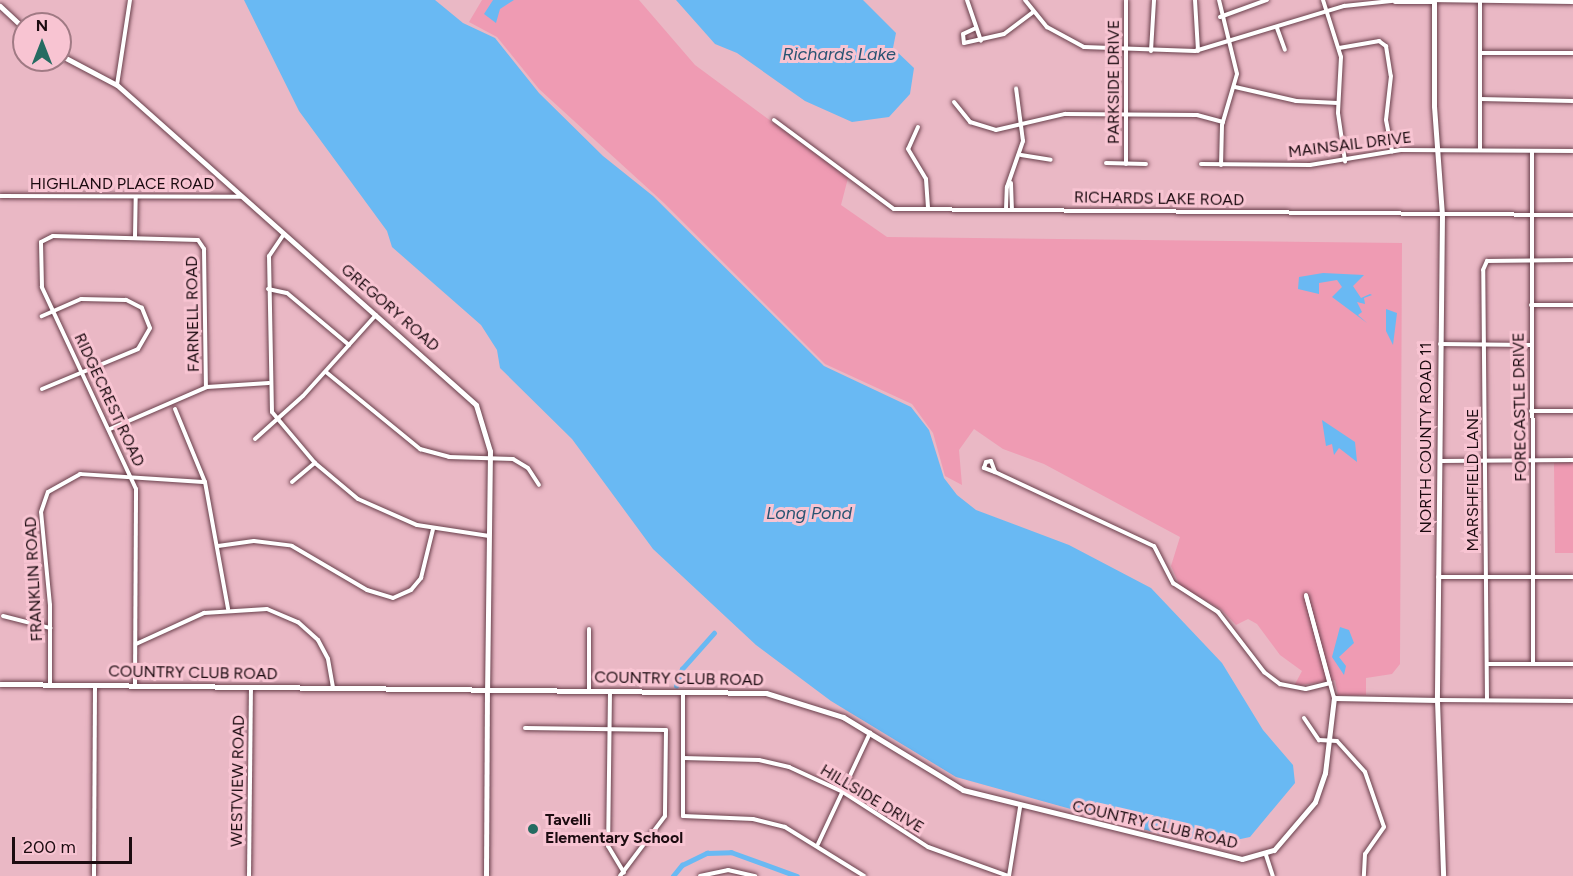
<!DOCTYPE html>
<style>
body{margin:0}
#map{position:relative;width:1573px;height:876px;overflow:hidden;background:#eab8c5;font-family:Figtree,sans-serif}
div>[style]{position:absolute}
.green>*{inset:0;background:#ef9bb3}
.water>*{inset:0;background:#69b9f3}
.canal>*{height:4.5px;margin:-2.25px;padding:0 2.25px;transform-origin:2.25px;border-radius:2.25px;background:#69b9f3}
.roads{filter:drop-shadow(0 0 2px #683e4a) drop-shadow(0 0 2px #683e4a)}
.minor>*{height:4px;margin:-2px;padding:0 2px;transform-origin:2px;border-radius:2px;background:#fff}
.tertiary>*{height:5px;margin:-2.5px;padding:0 2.5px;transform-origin:2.5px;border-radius:2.5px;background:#fff}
.secondary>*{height:5px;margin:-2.5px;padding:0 2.5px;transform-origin:2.5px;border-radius:2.5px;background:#fff}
.dots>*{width:16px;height:16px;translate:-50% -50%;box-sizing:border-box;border:3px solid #f8c4d2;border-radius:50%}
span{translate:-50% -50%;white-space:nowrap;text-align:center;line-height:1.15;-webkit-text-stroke:6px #f8c4d2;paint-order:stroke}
.street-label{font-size:16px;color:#1c0b10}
.poi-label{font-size:16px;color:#1c0b10;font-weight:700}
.left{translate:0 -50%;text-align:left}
.water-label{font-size:18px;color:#295472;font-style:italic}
.north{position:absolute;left:12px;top:12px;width:60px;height:60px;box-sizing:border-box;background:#f8c4d2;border:2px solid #a07a84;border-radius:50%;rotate:0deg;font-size:16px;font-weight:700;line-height:24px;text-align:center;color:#1c0b10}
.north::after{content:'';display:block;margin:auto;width:21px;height:27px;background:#256b61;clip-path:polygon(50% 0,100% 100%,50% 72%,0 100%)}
.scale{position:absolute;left:12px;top:837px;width:120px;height:27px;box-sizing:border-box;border:3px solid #1c0b10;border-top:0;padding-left:8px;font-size:18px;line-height:21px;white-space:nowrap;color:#1c0b10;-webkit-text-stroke:4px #f8c4d2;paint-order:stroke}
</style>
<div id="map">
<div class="green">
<div style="clip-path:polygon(482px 0,639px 0,695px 65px,848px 178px,841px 205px,887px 237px,1402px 243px,1400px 664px,1392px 674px,1366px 678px,1366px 695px,1338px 695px,1335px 680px,1294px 686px,1302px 671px,1280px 655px,1257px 624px,1248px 619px,1236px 625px,1221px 609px,1180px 586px,1171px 566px,1180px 537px,1044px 464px,1003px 449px,974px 429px,959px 450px,962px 485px,945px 476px,933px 433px,912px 404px,825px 364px,664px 203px,539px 89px,497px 37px,469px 22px)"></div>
<div style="clip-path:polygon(1554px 463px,1573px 463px,1573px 553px,1555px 553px)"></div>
</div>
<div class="water">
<div style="clip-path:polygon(244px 0,435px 0,463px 23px,495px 38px,539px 93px,603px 156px,653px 196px,824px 366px,911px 407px,929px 430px,944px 478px,957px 495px,976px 510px,1069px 545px,1151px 588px,1222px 663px,1263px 730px,1293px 765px,1295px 783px,1250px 837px,1222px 843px,1164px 835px,956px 777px,831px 701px,756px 645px,653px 549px,572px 439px,500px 368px,497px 350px,481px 325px,392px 247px,387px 231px,299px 111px)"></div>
<div style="clip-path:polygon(493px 0,514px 0,500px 9px,496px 23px,484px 14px)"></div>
<div style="clip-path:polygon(676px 0,863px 0,896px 33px,893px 48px,914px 68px,910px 94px,889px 117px,852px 122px,805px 101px,737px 53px,715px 44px)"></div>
<div style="clip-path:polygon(1323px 273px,1364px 275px,1353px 286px,1361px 298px,1370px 294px,1372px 295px,1364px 298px,1365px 304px,1357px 302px,1362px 312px,1358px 315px,1367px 323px,1332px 297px,1342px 287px,1337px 280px,1319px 283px,1319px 294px,1298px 289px,1299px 277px)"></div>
<div style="clip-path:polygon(1386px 309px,1397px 313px,1393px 345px,1386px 331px)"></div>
<div style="clip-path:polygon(1322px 420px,1355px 442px,1357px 462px,1339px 448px,1334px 455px,1332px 444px,1326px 446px)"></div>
<div style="clip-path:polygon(1340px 627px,1349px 630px,1354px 643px,1339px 657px,1346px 666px,1344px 675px,1332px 657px)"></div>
</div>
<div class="canal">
<div style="left:676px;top:686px;width:18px;rotate:-71deg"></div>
<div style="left:682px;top:669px;width:48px;rotate:-48.4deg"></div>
<div style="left:673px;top:876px;width:14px;rotate:-51deg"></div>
<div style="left:682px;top:865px;width:28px;rotate:-26deg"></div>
<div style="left:707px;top:853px;width:24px;rotate:-2deg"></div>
<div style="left:731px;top:852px;width:70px;rotate:20deg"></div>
</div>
<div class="roads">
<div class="minor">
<div style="left:967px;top:0;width:43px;rotate:71.1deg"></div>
<div style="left:1025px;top:0;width:35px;rotate:51deg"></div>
<div style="left:1047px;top:27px;width:42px;rotate:28.4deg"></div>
<div style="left:1084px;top:47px;width:111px;rotate:2.1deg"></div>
<div style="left:1195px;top:51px;width:156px;rotate:-16.8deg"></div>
<div style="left:1344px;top:6px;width:57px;rotate:-6deg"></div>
<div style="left:1195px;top:0;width:51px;rotate:86.6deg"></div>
<div style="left:1219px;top:0;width:76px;rotate:76.3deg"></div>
<div style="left:1237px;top:74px;width:53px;rotate:106.4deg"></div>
<div style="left:1222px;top:125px;width:40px;rotate:91.4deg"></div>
<div style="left:1323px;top:0;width:60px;rotate:72.5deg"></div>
<div style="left:1341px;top:57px;width:56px;rotate:93.1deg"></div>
<div style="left:1338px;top:113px;width:49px;rotate:81.7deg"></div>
<div style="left:1427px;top:0;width:146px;rotate:0.8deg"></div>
<div style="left:1480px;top:0;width:149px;rotate:90deg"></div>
<div style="left:1395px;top:2px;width:39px"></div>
<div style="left:1220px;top:17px;width:50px;rotate:-19.9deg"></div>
<div style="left:976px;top:28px;width:14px;rotate:155deg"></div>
<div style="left:963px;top:34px;width:9px;rotate:84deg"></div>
<div style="left:964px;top:43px;width:41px;rotate:-12.7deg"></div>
<div style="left:1004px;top:34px;width:36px;rotate:-37deg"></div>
<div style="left:1277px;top:28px;width:23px;rotate:70deg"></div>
<div style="left:1339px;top:48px;width:41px;rotate:-9.9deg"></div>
<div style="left:1379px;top:41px;width:9px;rotate:36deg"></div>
<div style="left:1386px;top:46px;width:30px;rotate:81deg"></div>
<div style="left:1391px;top:76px;width:44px;rotate:96.5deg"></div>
<div style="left:1386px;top:120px;width:32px;rotate:79deg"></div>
<div style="left:1151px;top:51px;width:51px;rotate:-86.6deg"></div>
<div style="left:1480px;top:53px;width:93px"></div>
<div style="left:117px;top:85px;width:86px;rotate:-81.3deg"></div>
<div style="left:1235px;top:87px;width:63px;rotate:12.9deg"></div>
<div style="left:1296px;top:101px;width:42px;rotate:2.7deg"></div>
<div style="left:1480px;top:99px;width:93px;rotate:1.2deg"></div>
<div style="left:954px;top:102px;width:26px;rotate:51deg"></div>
<div style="left:970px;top:122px;width:27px;rotate:17deg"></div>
<div style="left:996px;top:130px;width:71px;rotate:-13.1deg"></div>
<div style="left:1065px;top:114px;width:132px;rotate:0.4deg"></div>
<div style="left:1197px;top:115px;width:27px;rotate:15deg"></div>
<div style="left:774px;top:120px;width:149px;rotate:36.6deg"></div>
<div style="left:894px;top:209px;width:679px;rotate:0.51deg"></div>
<div style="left:918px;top:127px;width:24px;rotate:114deg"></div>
<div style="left:908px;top:149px;width:35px;rotate:59deg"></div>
<div style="left:926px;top:179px;width:30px;rotate:86deg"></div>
<div style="left:1532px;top:151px;width:513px;rotate:89.89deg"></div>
<div style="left:1021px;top:155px;width:30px;rotate:9deg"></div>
<div style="left:1106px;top:163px;width:40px;rotate:1.4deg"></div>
<div style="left:1126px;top:164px;width:164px;rotate:-90deg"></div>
<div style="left:1201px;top:164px;width:109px;rotate:0.5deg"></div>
<div style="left:1310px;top:165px;width:92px;rotate:-9.4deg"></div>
<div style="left:1401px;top:150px;width:172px;rotate:0.3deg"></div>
<div style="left:1011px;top:183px;width:27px;rotate:88deg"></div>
<div style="left:0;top:196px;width:242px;rotate:0.2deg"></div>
<div style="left:1006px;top:210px;width:23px;rotate:-88deg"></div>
<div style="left:1007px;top:187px;width:49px;rotate:-70.8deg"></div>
<div style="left:1023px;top:141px;width:53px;rotate:-97.5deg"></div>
<div style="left:284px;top:234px;width:27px;rotate:124deg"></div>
<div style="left:269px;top:256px;width:156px;rotate:88.9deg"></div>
<div style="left:272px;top:412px;width:67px;rotate:49.9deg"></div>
<div style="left:315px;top:463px;width:56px;rotate:39.9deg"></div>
<div style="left:358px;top:499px;width:64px;rotate:23.8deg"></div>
<div style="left:417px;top:525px;width:73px;rotate:8.7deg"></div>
<div style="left:135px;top:237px;width:39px;rotate:-89deg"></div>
<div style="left:268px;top:289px;width:19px;rotate:12deg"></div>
<div style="left:287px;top:293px;width:81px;rotate:40deg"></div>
<div style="left:1531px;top:305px;width:42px"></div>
<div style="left:1440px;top:344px;width:91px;rotate:0.6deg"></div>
<div style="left:326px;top:372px;width:122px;rotate:39.3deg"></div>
<div style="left:420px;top:449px;width:30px;rotate:15deg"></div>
<div style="left:449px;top:457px;width:64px;rotate:1.8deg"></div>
<div style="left:513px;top:459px;width:17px;rotate:31deg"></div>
<div style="left:528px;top:468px;width:20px;rotate:57deg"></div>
<div style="left:42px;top:389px;width:104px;rotate:-22.6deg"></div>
<div style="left:138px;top:349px;width:24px;rotate:-60deg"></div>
<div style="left:150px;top:328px;width:22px;rotate:-112deg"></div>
<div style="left:142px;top:308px;width:18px;rotate:-153deg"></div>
<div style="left:126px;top:300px;width:45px;rotate:-178.7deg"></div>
<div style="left:81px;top:299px;width:43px;rotate:156.4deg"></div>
<div style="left:175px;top:409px;width:79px;rotate:67.7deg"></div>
<div style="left:205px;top:482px;width:129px;rotate:79.7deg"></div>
<div style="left:1531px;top:411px;width:42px"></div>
<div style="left:110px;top:429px;width:106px;rotate:-23.4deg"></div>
<div style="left:207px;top:387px;width:62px;rotate:-3.7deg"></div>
<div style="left:255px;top:439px;width:64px;rotate:-41.9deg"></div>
<div style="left:303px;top:396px;width:109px;rotate:-48deg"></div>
<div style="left:1440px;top:461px;width:133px;rotate:-0.4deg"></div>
<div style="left:995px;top:472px;width:12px;rotate:-160deg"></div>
<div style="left:984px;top:468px;width:6px;rotate:-72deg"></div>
<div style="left:986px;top:462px;width:5px;rotate:-11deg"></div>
<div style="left:991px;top:461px;width:12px;rotate:70deg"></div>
<div style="left:995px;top:472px;width:175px;rotate:25deg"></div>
<div style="left:1154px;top:546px;width:42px;rotate:62.8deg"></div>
<div style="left:1173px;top:583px;width:54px;rotate:32.8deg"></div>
<div style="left:1218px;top:612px;width:76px;rotate:52.5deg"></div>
<div style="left:1264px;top:672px;width:20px;rotate:37deg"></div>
<div style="left:1280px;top:684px;width:26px;rotate:11deg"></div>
<div style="left:1306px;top:689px;width:25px;rotate:-14deg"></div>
<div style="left:292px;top:482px;width:30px;rotate:-40deg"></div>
<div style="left:218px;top:546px;width:36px;rotate:-8deg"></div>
<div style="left:254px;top:541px;width:38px;rotate:7deg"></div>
<div style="left:292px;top:546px;width:87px;rotate:30.4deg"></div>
<div style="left:367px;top:590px;width:27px;rotate:17deg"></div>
<div style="left:393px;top:598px;width:20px;rotate:-24deg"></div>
<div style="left:411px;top:590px;width:16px;rotate:-50deg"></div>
<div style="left:421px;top:578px;width:50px;rotate:-76.2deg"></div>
<div style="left:1438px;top:577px;width:135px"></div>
<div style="left:1306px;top:595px;width:107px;rotate:74.8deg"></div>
<div style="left:1306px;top:596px;width:88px;rotate:74.9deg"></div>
<div style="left:3px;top:616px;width:49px;rotate:14.3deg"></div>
<div style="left:136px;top:644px;width:75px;rotate:-24.5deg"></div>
<div style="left:204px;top:613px;width:63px;rotate:-3.6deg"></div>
<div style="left:267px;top:609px;width:34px;rotate:23deg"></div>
<div style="left:298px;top:622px;width:27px;rotate:42deg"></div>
<div style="left:318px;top:640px;width:21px;rotate:62deg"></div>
<div style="left:328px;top:659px;width:29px;rotate:80deg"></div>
<div style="left:1487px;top:664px;width:86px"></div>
<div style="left:50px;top:684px;width:79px;rotate:-90deg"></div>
<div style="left:50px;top:605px;width:93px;rotate:-95.5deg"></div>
<div style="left:41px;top:512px;width:21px;rotate:-71deg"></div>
<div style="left:48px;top:492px;width:37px;rotate:-29deg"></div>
<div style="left:80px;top:474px;width:125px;rotate:3.7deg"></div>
<div style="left:135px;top:686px;width:197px;rotate:-89.7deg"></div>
<div style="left:136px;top:489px;width:223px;rotate:-115deg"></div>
<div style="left:42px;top:287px;width:45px;rotate:-91.3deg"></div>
<div style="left:41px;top:242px;width:13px;rotate:-27deg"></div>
<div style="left:53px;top:236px;width:145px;rotate:1.6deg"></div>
<div style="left:198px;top:240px;width:11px;rotate:56deg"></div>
<div style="left:204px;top:249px;width:138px;rotate:89.2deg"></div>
<div style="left:589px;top:691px;width:62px;rotate:-90deg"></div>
<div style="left:610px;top:691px;width:155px;rotate:90.7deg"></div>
<div style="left:608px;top:846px;width:31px;rotate:59deg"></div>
<div style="left:683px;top:692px;width:124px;rotate:90deg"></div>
<div style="left:683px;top:816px;width:70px;rotate:2.5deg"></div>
<div style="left:753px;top:819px;width:33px;rotate:14deg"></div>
<div style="left:785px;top:827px;width:93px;rotate:31.8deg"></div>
<div style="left:1437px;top:700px;width:136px;rotate:0.4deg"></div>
<div style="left:1487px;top:700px;width:430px;rotate:-90.5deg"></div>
<div style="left:1483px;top:270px;width:10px;rotate:-66deg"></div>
<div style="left:1487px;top:261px;width:86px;rotate:-0.7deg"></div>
<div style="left:1304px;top:718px;width:27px;rotate:56deg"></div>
<div style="left:1319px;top:740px;width:18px;rotate:3deg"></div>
<div style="left:1337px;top:741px;width:42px;rotate:47.9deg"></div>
<div style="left:1365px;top:772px;width:58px;rotate:70.9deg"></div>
<div style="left:1384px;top:827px;width:33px;rotate:125deg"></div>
<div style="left:1365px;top:854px;width:22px;rotate:93deg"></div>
<div style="left:525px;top:728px;width:141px;rotate:0.8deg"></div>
<div style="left:666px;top:730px;width:86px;rotate:90.7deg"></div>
<div style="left:665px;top:816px;width:75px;rotate:126.9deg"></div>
<div style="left:683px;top:758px;width:76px;rotate:1.5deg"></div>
<div style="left:759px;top:760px;width:31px;rotate:13deg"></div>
<div style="left:789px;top:767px;width:60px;rotate:24.8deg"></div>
<div style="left:843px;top:792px;width:101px;rotate:32.9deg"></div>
<div style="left:928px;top:847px;width:85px;rotate:19.9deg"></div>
<div style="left:818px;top:844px;width:123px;rotate:-64.9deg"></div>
<div style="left:1266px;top:855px;width:22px;rotate:72deg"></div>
<div style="left:94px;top:876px;width:191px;rotate:-89.7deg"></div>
<div style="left:249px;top:876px;width:189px;rotate:-89.4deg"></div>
<div style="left:700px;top:876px;width:29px;rotate:-12deg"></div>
<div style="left:728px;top:870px;width:28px;rotate:13deg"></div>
<div style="left:1009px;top:876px;width:70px;rotate:-80.9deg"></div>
</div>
<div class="tertiary">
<div style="left:0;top:6px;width:33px;rotate:43deg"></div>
<div style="left:60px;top:55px;width:64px;rotate:27.8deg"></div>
<div style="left:117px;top:85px;width:481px;rotate:41.7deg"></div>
<div style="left:476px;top:405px;width:48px;rotate:73.1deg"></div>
<div style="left:490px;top:451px;width:239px;rotate:90.7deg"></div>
<div style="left:0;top:684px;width:766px;rotate:0.67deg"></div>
<div style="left:766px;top:693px;width:81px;rotate:17.3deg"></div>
<div style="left:843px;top:717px;width:140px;rotate:31.3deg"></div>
<div style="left:963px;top:790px;width:287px;rotate:13.9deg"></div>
<div style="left:1242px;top:859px;width:33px;rotate:-16deg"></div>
<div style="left:1274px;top:850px;width:63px;rotate:-49.5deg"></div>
<div style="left:1315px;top:802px;width:31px;rotate:-71deg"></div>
<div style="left:1325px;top:773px;width:76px;rotate:-83.2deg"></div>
<div style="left:1334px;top:698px;width:103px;rotate:1.1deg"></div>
</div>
<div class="secondary">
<div style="left:1434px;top:2px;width:104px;rotate:90deg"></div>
<div style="left:1434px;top:106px;width:108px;rotate:85.8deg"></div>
<div style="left:1442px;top:214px;width:486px;rotate:90.6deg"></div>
<div style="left:1437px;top:700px;width:176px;rotate:88deg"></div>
<div style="left:486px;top:876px;width:186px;rotate:-89.7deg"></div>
</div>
</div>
<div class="dots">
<div style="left:533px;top:829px;background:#256b61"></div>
</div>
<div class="street-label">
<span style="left:1114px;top:82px;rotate:-90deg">PARKSIDE DRIVE</span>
<span style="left:1350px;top:145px;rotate:-7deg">MAINSAIL DRIVE</span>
<span style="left:122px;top:184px">HIGHLAND PLACE ROAD</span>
<span style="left:1159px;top:199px;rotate:1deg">RICHARDS LAKE ROAD</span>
<span style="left:390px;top:308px;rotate:41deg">GREGORY ROAD</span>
<span style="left:193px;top:314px;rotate:-91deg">FARNELL ROAD</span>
<span style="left:109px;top:400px;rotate:65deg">RIDGECREST ROAD</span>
<span style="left:1520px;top:407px;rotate:-91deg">FORECASTLE DRIVE</span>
<span style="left:1426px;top:438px;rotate:-90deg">NORTH COUNTY ROAD 11</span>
<span style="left:1473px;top:480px;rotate:-90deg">MARSHFIELD LANE</span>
<span style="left:34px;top:579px;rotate:-93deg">FRANKLIN ROAD</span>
<span style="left:193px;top:673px;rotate:1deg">COUNTRY CLUB ROAD</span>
<span style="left:679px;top:679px;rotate:1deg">COUNTRY CLUB ROAD</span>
<span style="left:238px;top:781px;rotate:-89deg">WESTVIEW ROAD</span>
<span style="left:872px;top:799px;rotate:31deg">HILLSIDE DRIVE</span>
<span style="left:1155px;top:825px;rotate:13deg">COUNTRY CLUB ROAD</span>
</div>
<div class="poi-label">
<span class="left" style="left:545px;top:829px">Tavelli<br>Elementary School</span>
</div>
<div class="water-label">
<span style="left:839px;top:54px">Richards Lake</span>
<span style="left:809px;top:513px">Long Pond</span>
</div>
<div class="north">N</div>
<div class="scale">200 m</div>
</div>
